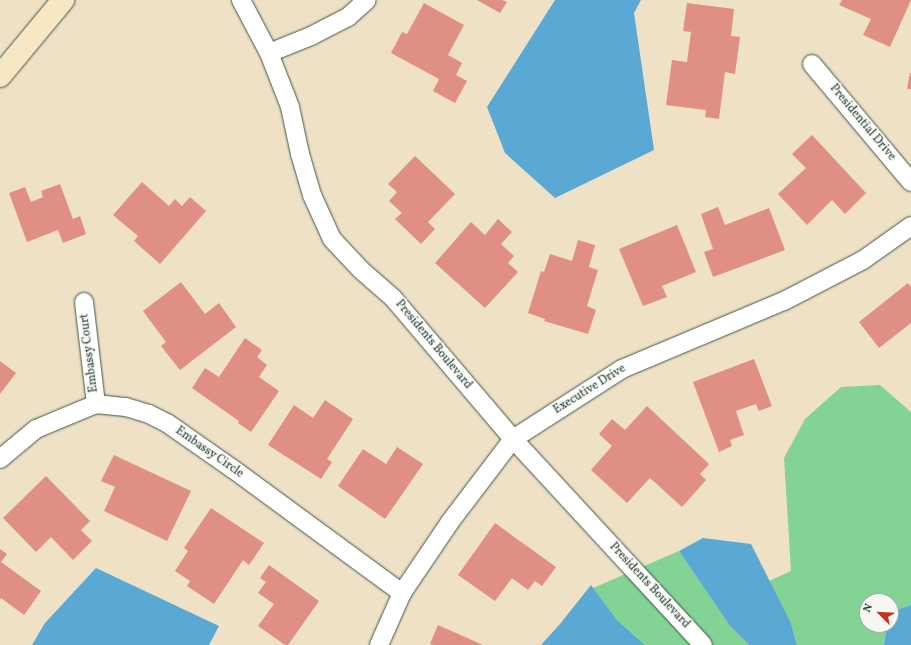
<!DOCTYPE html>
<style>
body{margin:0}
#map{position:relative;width:911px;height:645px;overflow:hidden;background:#efe1c5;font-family:Vollkorn,serif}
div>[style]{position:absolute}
.green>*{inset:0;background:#83d494}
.water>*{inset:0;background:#5aa8d4}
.building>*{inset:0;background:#e08f84}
.roads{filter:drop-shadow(0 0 1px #3e564a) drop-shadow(0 0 1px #3e564a)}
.street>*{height:18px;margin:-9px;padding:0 9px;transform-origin:9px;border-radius:9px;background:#fff}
.secondary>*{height:22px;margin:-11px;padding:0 11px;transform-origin:11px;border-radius:11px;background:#f7e8c3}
span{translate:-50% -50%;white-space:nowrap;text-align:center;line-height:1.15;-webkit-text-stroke:3px #f6f6f2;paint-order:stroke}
.street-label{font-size:12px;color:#1f3d34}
.north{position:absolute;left:859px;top:593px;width:40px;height:40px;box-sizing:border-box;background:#f6f6f2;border:1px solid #a0aca6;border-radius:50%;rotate:294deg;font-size:11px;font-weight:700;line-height:16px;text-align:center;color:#1f3d34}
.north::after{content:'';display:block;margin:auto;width:14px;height:18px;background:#c8321e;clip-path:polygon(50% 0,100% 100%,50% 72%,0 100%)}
</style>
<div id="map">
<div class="green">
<div style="clip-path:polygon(880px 385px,911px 412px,911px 605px,891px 612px,891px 601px,867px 601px,867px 625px,887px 625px,884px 645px,797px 645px,791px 623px,769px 581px,791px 571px,784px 458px,805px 419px,841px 387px)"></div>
<div style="clip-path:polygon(679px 551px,730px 626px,749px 645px,645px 645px,617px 620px,593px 588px)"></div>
</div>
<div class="water">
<div style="clip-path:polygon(555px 0,641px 0,634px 13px,654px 150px,555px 198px,505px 153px,487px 107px)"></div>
<div style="clip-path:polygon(703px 538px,751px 544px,791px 623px,797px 645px,749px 645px,730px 626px,679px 551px)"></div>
<div style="clip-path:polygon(96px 568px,219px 626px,209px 645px,32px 645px,45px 623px)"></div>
<div style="clip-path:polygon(591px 585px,617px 620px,645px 645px,541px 645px,560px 624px)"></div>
<div style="clip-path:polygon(911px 605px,911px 645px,884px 645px,887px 625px,891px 625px,891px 612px)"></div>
</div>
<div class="building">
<div style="clip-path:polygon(477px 0,502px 0,507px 2px,500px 13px)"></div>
<div style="clip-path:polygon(842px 0,911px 0,890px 47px,863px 35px,871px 19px,839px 5px)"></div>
<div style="clip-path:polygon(424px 3px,464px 25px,448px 55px,462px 63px,456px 75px,467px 81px,455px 103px,433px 91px,439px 79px,391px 53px,402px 32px,407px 34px)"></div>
<div style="clip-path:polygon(687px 3px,734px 9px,731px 36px,740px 37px,735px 74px,725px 72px,719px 119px,705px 117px,706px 110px,666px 105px,672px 60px,687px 62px,691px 32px,683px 31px)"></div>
<div style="clip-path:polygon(910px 73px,911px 73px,911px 89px,907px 89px)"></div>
<div style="clip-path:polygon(812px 135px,866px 193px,845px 214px,832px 200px,807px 225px,778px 194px,806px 168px,792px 154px)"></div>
<div style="clip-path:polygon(415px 156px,455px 194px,428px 222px,435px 229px,421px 244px,395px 219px,402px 213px,389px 201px,397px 192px,388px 184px)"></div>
<div style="clip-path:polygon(142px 182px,169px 206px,175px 199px,182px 206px,190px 197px,206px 211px,160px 264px,134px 241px,138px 236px,113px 215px)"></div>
<div style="clip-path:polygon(60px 184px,73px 219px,80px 216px,86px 234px,63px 243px,58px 230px,27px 242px,9px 193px,25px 187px,31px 202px,43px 197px,41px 191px)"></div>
<div style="clip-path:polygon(718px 207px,725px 225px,769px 208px,785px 250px,713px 277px,704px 252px,713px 249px,701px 214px)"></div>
<div style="clip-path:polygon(498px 219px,512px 232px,501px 244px,514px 256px,508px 263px,518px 272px,485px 308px,435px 263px,471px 222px,485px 235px)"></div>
<div style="clip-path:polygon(677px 225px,696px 272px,662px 286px,667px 297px,643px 306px,619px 249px)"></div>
<div style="clip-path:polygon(578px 240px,595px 245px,589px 267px,598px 270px,587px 306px,596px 310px,588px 334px,544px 321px,545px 319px,528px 313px,541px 271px,544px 272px,550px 254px,572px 261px)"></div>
<div style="clip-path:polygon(181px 282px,205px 314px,219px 303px,236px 327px,180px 370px,161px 346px,166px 342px,143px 311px)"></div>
<div style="clip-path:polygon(908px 283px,911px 287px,911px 323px,879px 348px,859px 322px)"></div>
<div style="clip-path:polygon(245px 338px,262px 350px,257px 357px,267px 365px,259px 377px,279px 391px,251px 432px,238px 423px,239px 421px,192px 388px,205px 368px,219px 377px)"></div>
<div style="clip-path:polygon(754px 359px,772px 406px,759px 411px,756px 404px,736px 411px,744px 435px,730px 440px,732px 446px,719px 452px,693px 382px)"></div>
<div style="clip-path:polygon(0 361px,16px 373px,0 394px)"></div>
<div style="clip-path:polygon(325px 400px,353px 419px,327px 459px,332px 462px,321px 479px,268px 445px,294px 405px,313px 418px)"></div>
<div style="clip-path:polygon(647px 406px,709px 464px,700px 474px,706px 480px,682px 507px,650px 478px,627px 503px,591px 470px,612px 446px,599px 434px,612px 419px,625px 430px)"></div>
<div style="clip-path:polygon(397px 447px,423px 464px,385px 519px,338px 486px,363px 449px,386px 464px)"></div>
<div style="clip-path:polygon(114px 455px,191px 491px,167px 541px,104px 511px,115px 487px,101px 481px)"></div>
<div style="clip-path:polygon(46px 476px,90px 521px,81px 530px,92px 541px,73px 560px,51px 537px,36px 552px,3px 518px)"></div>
<div style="clip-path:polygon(211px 508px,264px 543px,249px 565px,243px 560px,214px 604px,187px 586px,190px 581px,175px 571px,188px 551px,184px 548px)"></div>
<div style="clip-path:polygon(495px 523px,556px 567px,542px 586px,535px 581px,528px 590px,512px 578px,495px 601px,458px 575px)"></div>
<div style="clip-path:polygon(0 549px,7px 554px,1px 562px,41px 591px,24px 615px,1px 598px,0 600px)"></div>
<div style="clip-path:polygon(269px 565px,319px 601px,288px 645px,285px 645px,258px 626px,274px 604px,258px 593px,266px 582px,260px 578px)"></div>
<div style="clip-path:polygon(438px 625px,483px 645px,433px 645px,430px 644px)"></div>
</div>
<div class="roads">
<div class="street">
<div style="left:241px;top:0;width:60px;rotate:62.2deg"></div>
<div style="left:269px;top:53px;width:58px;rotate:68.7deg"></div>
<div style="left:290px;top:107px;width:48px;rotate:78deg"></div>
<div style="left:300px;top:154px;width:43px;rotate:73.7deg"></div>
<div style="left:312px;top:195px;width:48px;rotate:65.6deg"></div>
<div style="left:332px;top:239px;width:42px;rotate:46.9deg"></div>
<div style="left:361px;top:270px;width:43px;rotate:41.2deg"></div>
<div style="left:393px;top:298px;width:185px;rotate:49.6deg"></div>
<div style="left:513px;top:439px;width:280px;rotate:47.3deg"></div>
<div style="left:269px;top:53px;width:45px;rotate:-22deg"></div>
<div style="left:311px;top:36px;width:42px;rotate:-27.2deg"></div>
<div style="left:348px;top:17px;width:25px;rotate:-42deg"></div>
<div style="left:812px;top:64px;width:154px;rotate:50deg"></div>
<div style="left:84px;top:302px;width:103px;rotate:83.3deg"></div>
<div style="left:0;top:459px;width:47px;rotate:-39.8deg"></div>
<div style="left:36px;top:429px;width:65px;rotate:-22.6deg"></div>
<div style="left:96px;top:404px;width:30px;rotate:6deg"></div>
<div style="left:126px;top:407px;width:24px;rotate:17deg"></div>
<div style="left:149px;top:414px;width:20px;rotate:27deg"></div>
<div style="left:167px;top:423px;width:80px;rotate:34.9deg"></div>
<div style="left:233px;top:469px;width:210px;rotate:36.3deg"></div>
<div style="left:379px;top:645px;width:57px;rotate:-66.1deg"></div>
<div style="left:402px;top:593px;width:86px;rotate:-55.9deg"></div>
<div style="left:450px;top:522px;width:104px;rotate:-52.8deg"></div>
<div style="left:513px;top:439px;width:130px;rotate:-32.7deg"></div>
<div style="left:622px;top:369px;width:176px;rotate:-22.8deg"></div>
<div style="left:784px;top:301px;width:89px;rotate:-27.4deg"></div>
<div style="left:863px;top:260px;width:59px;rotate:-35.3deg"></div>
</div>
<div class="secondary">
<div style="left:0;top:76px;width:99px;rotate:-50.3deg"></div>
</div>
</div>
<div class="street-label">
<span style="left:862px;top:123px;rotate:50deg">Presidential Drive</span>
<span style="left:433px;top:345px;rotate:50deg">Presidents Boulevard</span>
<span style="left:90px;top:353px;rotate:-97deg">Embassy Court</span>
<span style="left:590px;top:390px;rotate:-32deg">Executive Drive</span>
<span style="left:209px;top:453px;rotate:35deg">Embassy Circle</span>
<span style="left:649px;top:586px;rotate:47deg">Presidents Boulevard</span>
</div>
<div class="north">N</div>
</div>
